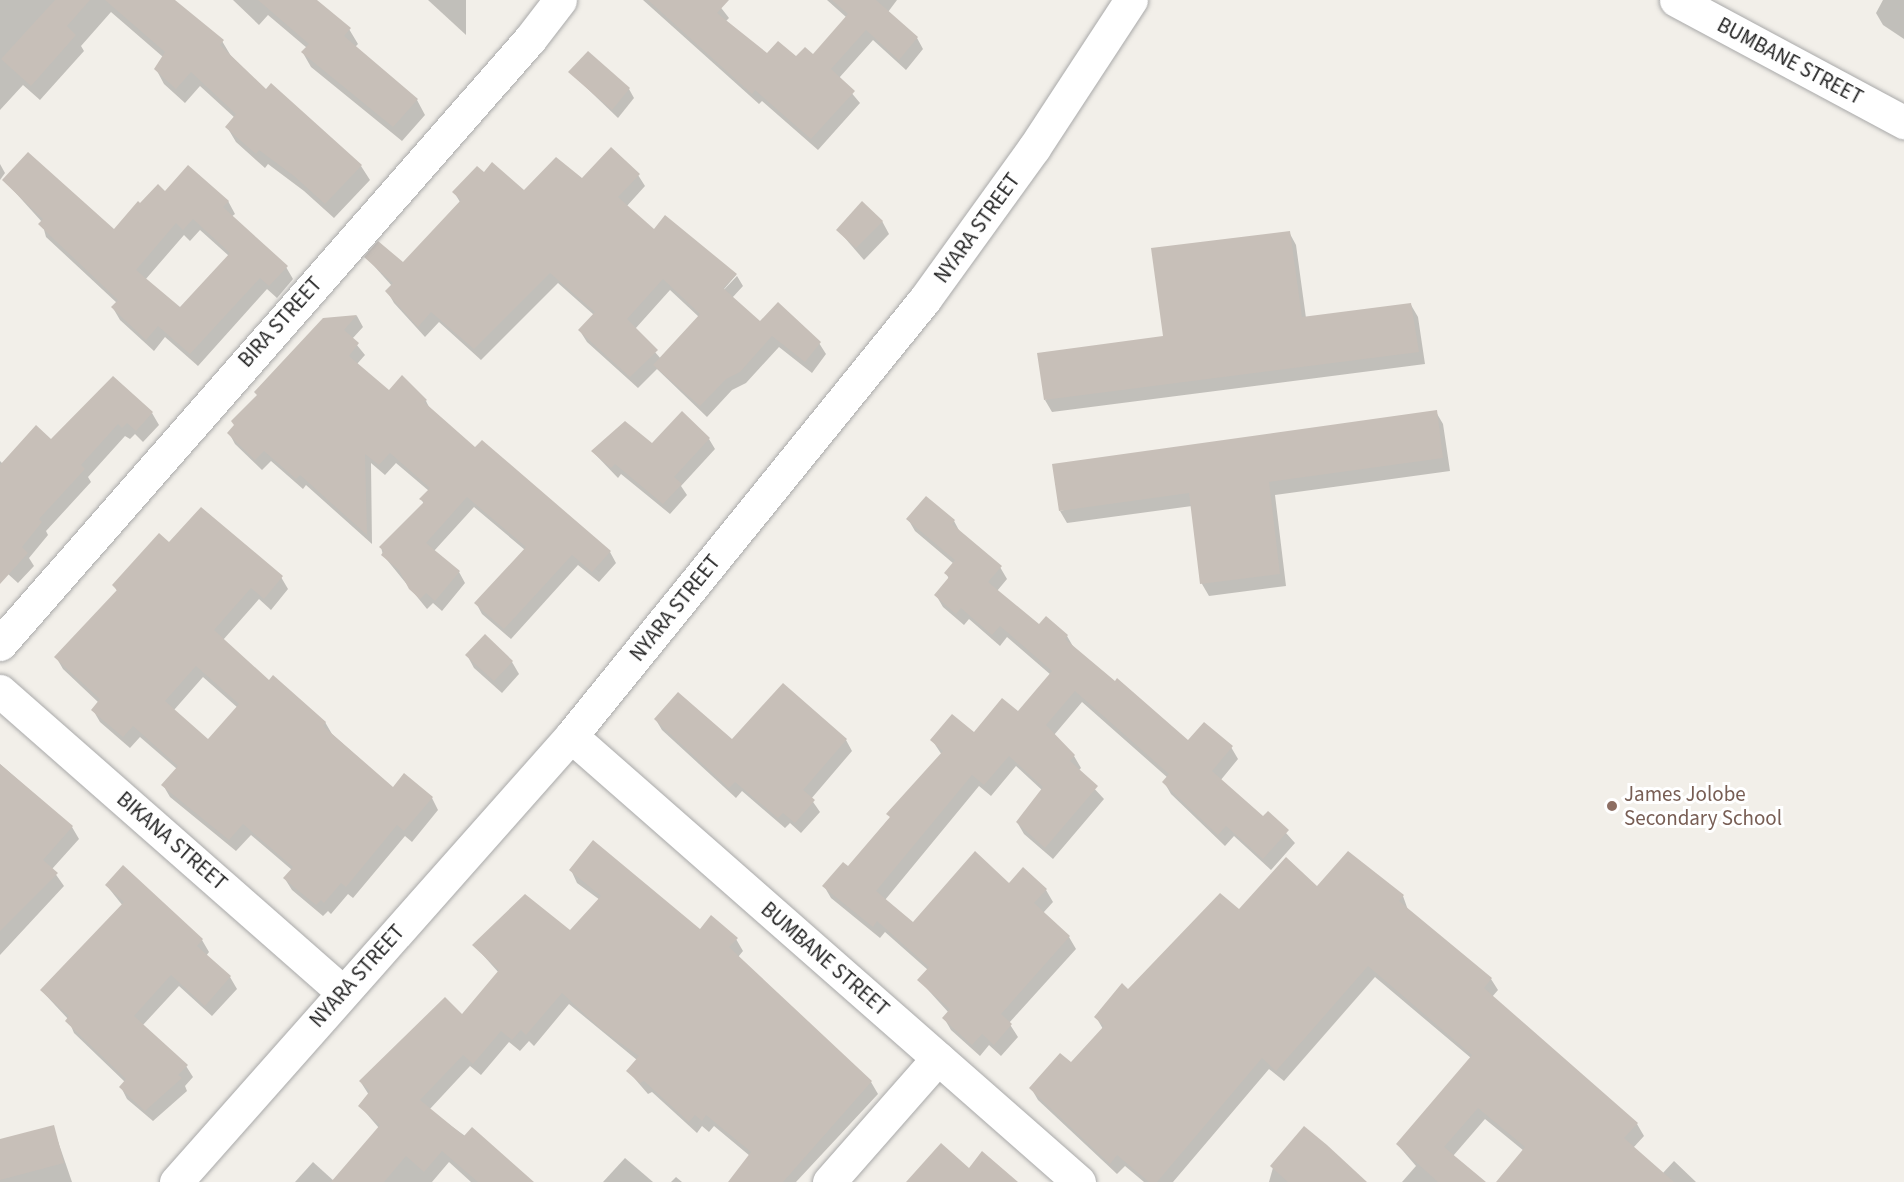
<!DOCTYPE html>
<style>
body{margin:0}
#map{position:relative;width:1904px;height:1182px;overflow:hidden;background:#f2efe9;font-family:"Source Sans 3",sans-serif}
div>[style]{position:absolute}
.shadow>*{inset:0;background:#0003}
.building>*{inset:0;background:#c7bfb8}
.roads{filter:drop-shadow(0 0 2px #a9a9a9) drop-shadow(0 0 2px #a9a9a9)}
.minor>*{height:33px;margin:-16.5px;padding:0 16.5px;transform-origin:16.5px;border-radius:16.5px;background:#fff}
.dots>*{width:16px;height:16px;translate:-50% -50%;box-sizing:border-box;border:3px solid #fff;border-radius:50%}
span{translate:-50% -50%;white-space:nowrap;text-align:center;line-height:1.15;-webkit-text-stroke:6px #fff;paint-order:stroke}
.street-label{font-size:21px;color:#222}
.education-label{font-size:21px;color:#785e54}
.left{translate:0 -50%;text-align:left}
</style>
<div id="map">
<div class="shadow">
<div style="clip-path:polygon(0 0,173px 0,222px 41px,231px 56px,266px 91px,361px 166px,370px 180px,334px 218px,304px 191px,268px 164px,265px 168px,236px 142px,227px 127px,235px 118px,200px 86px,185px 103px,164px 84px,156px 69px,163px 57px,111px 12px,81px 46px,84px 51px,40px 100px,23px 85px,0 110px)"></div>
<div style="clip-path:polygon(233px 0,316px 0,349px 29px,358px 44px,355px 47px,417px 100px,425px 115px,402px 141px,311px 67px,303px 53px,307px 48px,268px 15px,259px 25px)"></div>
<div style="clip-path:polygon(428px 0,466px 0,466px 35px)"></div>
<div style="clip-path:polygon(643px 0,715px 0,729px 18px,726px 21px,768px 55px,796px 58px,813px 56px,846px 17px,827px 0,897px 0,888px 12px,917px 38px,923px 49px,906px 70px,873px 40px,839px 78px,860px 103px,818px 150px,762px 101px,759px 104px)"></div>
<div style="clip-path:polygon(1883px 0,1904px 0,1904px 39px,1883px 25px,1876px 13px)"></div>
<div style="clip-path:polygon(570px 72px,629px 89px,634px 98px,618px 118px)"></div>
<div style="clip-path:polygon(0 164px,5px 173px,0 180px)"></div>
<div style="clip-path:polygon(evenodd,484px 174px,524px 192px,582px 180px,638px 175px,645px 186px,626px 207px,654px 231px,666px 217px,736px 275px,719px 295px,737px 276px,743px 286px,732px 298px,760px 323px,819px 343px,826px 354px,812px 373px,779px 347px,746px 383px,732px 390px,707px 417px,657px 369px,638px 388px,587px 342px,580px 331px,594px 315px,558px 283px,481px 360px,439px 322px,425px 337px,394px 303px,387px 291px,392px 286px,366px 257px,403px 264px,460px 202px,454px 192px,484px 174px,670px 290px,699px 317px,661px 359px,635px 329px,670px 290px)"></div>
<div style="clip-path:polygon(evenodd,4px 180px,115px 231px,141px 205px,165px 193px,228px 201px,235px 214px,231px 217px,286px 267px,293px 279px,277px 298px,267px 289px,198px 366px,165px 337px,154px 351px,120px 320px,113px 308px,117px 303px,46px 237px,42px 222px,4px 180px,200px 230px,229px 256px,180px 309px,145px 280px,184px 235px,190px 241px,200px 230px)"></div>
<div style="clip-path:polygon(882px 221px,889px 234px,864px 260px,838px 230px)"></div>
<div style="clip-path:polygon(1289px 232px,1296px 245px,1306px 318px,1411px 305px,1418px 317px,1425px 364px,1052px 412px,1045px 400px,1165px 338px)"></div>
<div style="clip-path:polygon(357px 316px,363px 327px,352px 339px,365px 355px,357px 364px,389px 392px,426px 401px,431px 411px,476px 449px,610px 552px,616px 563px,599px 582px,578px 565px,511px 639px,482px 614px,476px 603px,525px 550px,474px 507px,434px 551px,459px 572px,465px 583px,442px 611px,433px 603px,427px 609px,383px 555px,381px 547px,424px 504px,421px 499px,429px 491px,396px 463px,385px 475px,371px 463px,372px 544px,306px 485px,303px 489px,271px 461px,262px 470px,235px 444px,229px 433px,323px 320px)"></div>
<div style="clip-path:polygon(1436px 412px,1443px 424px,1450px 471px,1275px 495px,1286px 586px,1209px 596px,1202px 584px,1192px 506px,1067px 523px,1060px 511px)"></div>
<div style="clip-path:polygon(152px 413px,159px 425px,143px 442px,135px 434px,130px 439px,125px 436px,88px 477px,91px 482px,46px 531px,48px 535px,29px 558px,34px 566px,18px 583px,8px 574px,0 583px,0 461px,3px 464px,51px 441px)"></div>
<div style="clip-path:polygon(709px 439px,715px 449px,681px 486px,687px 495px,670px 514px,621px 474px,618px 478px,593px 452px)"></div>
<div style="clip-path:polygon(908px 519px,954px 521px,961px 534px,1000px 567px,1007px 579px,997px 591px,1039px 626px,1067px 636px,1074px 648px,1188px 742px,1231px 747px,1238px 759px,1220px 781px,1263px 819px,1268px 813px,1295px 843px,1271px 870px,1234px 836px,1225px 846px,1171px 794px,1164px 782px,1168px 778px,1082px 702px,1054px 735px,1074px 756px,1081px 768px,1078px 771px,1104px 799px,1053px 859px,1024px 834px,1017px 822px,1043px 791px,1016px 766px,991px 796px,979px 786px,885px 900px,913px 924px,1009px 885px,1046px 890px,1053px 902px,1043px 913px,1069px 937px,1076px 949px,1009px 1023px,1018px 1037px,1001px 1056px,989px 1045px,980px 1056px,951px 1030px,944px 1018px,949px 1013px,919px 980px,928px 970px,885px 932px,880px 938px,831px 898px,824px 886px,848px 868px,942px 755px,932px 740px,974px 734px,1018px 713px,1051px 675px,1007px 637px,1000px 646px,969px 619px,964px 625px,943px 607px,936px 595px,949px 579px,946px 573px,954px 564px,915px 531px)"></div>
<div style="clip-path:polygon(evenodd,169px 544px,281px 577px,288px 589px,271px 610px,259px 599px,223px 640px,269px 682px,325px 722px,332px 734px,393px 789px,432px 798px,438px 810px,412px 842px,405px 836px,353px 898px,348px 894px,331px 914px,328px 911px,323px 916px,292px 890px,285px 879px,292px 870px,251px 835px,236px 851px,170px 797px,163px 785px,177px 769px,140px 737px,130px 748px,100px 722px,93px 710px,99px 703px,63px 669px,56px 657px,117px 591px,114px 585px,169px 544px,203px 677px,238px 708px,208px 741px,174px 710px,203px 677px)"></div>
<div style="clip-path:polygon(467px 655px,512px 662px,519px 674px,502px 693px,474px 668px)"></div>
<div style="clip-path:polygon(656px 720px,732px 741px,846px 740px,852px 751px,811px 799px,820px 812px,801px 833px,790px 823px,785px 828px,742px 791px,736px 798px,662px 730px)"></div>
<div style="clip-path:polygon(0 764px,72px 827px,79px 839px,52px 869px,64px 886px,0 955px)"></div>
<div style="clip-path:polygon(123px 868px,202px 940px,209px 952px,206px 956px,230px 977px,237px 989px,212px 1016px,179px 986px,142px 1026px,186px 1066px,193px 1077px,185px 1086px,187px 1091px,153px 1121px,127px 1099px,121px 1087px,125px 1082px,74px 1033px,68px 1019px,41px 990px,123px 906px,107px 886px)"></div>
<div style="clip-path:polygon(571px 870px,700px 931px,736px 939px,743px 951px,738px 957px,871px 1082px,878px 1094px,796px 1182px,749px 1182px,750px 1156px,714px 1126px,709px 1132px,702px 1126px,697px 1133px,652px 1092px,648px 1094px,628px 1071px,637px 1060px,569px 1004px,534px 1046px,529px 1041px,520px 1051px,509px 1042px,481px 1075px,470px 1066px,429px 1110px,529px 1182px,471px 1182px,449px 1162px,432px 1182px,375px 1182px,379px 1128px,360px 1106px,369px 1095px,360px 1081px,462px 1016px,499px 973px,474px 945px,570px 932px,600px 900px,577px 883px)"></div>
<div style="clip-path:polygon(1318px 888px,1403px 896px,1408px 910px,1491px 979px,1498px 990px,1492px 997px,1637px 1124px,1644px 1136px,1633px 1148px,1662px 1174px,1674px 1161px,1696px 1182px,1498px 1182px,1524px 1151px,1485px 1119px,1453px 1156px,1484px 1182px,1402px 1182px,1416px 1166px,1397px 1144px,1471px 1058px,1375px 977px,1284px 1081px,1269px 1069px,1173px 1182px,1144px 1182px,1125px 1166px,1117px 1174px,1038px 1100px,1031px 1088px,1071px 1065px,1103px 1029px,1096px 1017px,1128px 991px,1239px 911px)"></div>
<div style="clip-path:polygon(53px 1127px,72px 1182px,0 1182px,0 1141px)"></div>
<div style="clip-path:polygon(625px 1158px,653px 1182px,603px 1182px)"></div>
<div style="clip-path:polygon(313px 1162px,335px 1182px,295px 1182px)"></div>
<div style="clip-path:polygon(1274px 1164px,1365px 1182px,1269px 1182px)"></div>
<div style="clip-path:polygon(676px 1177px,682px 1182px,671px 1182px)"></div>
</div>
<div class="building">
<div style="clip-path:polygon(55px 0,90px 0,67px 26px,76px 35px,31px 86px,1px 59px)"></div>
<div style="clip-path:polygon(105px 0,175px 0,224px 40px,220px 45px,266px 89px,271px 83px,362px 165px,325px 204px,294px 176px,259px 150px,256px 154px,225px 127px,236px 114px,191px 72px,176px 89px,154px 69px,165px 52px)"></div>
<div style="clip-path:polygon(258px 0,317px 0,351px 28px,344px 36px,418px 99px,393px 127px,301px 52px,309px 44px)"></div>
<div style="clip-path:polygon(648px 0,729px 0,717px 13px,767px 53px,778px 41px,796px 56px,805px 47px,813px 54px,848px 14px,832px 0,876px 0,918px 37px,899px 60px,866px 30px,831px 69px,855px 91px,811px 139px,755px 90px,752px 94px)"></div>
<div style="clip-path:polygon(588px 51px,630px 88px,612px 110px,568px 72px)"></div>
<div style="clip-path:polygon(611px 147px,640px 174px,618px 197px,654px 229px,665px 215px,737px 274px,723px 288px,760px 321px,778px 302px,821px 342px,805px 362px,772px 336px,740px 372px,726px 379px,700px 406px,653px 365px,700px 314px,663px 279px,627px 319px,658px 350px,630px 377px,578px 330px,595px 312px,550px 273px,474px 349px,431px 312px,418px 327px,385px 291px,393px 283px,364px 257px,378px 241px,403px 262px,461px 200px,452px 192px,477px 166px,484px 172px,492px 162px,524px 190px,556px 157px,582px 178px)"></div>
<div style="clip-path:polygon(evenodd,28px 152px,114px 229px,138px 201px,140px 203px,158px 184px,165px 191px,188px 165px,229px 201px,223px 207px,288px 266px,269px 286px,260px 278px,190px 354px,158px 326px,146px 340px,111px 307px,118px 300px,38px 224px,43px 219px,2px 180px,28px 152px,193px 219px,230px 253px,180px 307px,136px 270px,176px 223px,183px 230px,193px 219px)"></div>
<div style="clip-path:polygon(862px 201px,883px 221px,856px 248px,836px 230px)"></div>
<div style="clip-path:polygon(1290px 231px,1302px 317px,1411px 303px,1419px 352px,1044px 400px,1037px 353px,1163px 336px,1151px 248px)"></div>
<div style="clip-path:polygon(357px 315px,344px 330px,359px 343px,349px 356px,389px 390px,402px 375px,427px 400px,424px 402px,475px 447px,482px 440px,611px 551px,592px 572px,572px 555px,504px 629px,474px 603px,526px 547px,467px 497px,426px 543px,460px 571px,435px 601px,426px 593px,420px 599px,409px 589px,399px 570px,381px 555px,384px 551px,379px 547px,424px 502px,419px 499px,430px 488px,390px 453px,379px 465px,365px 454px,367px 535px,300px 475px,296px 479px,264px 451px,255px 460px,227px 433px,234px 425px,231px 421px,257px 395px,254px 392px,323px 318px)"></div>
<div style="clip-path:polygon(113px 376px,153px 412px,136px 431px,127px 423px,122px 428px,118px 424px,81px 465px,85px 469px,39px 519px,42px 522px,22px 547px,28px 553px,0 584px,0 465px,36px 425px,51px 439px)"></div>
<div style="clip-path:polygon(1437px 410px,1443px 458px,1269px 482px,1280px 574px,1200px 584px,1189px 493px,1059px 511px,1052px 464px)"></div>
<div style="clip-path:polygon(682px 411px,710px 438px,674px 477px,682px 484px,663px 504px,615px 464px,611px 468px,591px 451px,625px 421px,652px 443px)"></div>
<div style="clip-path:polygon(926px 496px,955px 520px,952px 524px,1002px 566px,988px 582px,1039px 624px,1046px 616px,1068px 635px,1065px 639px,1115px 681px,1117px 678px,1188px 740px,1204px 722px,1233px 746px,1212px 771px,1263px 816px,1268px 811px,1289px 830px,1263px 859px,1226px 826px,1218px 835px,1162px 782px,1169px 774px,1075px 691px,1046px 725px,1075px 755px,1070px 761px,1098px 786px,1045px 848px,1016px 822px,1043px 787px,1009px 756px,984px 785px,972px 775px,876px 891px,913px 922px,975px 851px,1009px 883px,1023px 867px,1047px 889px,1034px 903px,1070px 936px,1001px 1014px,1012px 1024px,994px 1045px,982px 1034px,972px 1045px,942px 1018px,950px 1009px,917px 980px,929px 967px,877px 921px,873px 927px,822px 886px,843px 862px,848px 866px,890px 817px,886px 814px,943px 751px,930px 740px,952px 714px,974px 732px,1002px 698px,1018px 711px,1052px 671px,1000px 626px,992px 635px,961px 608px,956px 614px,934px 595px,949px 577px,944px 573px,955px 560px,906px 519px)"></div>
<div style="clip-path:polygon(evenodd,201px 507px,283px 576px,264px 599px,251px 588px,214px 630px,269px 680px,273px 675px,326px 722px,323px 726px,393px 787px,404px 773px,433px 797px,404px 831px,397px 825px,346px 887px,341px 883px,324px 903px,321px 900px,316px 905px,283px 878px,293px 867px,243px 824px,229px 840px,161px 785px,178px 766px,133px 726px,123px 737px,91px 710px,100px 699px,54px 657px,117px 590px,112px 585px,159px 533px,169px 542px,201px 507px,196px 666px,239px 704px,208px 739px,165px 701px,196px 666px)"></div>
<div style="clip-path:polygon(485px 634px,513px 661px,494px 681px,465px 655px)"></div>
<div style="clip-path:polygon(783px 683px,847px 739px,803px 790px,815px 800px,795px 823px,783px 813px,778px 818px,735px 782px,729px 788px,654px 719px,678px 692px,732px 739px)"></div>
<div style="clip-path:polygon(0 764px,73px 826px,43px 860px,58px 873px,0 931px)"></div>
<div style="clip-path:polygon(593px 840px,700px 929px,711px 915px,738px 938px,729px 947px,872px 1081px,783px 1182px,728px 1182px,751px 1152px,706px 1115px,702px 1121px,695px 1115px,689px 1122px,644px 1081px,640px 1083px,626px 1071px,639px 1056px,601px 1029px,562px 993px,526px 1035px,521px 1030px,512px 1040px,501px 1031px,473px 1064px,463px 1055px,420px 1100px,464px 1136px,472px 1127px,534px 1182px,478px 1182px,442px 1151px,424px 1172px,406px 1156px,384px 1182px,331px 1182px,380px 1125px,358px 1106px,370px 1091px,359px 1081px,445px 997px,462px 1014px,499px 970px,472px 945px,525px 894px,570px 930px,601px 896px,569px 870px)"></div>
<div style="clip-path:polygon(1348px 851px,1404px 895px,1399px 901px,1492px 978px,1484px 988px,1638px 1123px,1624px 1138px,1674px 1182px,1496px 1182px,1525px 1147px,1478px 1108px,1444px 1147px,1486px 1182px,1438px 1182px,1396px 1144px,1472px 1055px,1368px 966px,1276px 1071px,1262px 1058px,1157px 1182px,1149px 1182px,1117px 1155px,1110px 1164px,1029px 1088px,1060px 1053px,1071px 1062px,1104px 1026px,1094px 1017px,1122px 983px,1128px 989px,1220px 893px,1239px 909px,1286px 857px,1317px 886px)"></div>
<div style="clip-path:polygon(123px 865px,203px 939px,197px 946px,231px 976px,205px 1006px,171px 975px,134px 1016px,188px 1065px,178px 1075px,182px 1078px,145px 1111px,119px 1087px,126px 1079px,65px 1021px,69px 1016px,40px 990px,124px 902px,105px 885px)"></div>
<div style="clip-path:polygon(54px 1125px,64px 1163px,0 1180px,0 1139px)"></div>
<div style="clip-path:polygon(1304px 1126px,1327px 1145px,1367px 1182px,1288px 1182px,1270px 1166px)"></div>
<div style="clip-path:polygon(941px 1143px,969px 1168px,982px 1151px,1018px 1182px,906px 1182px)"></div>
</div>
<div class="roads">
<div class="minor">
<div style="left:1676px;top:0;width:259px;rotate:28.2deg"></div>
<div style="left:0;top:644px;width:804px;rotate:-48.78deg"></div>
<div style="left:530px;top:39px;width:49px;rotate:-52.4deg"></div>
<div style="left:0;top:691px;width:456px;rotate:41.3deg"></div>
<div style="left:571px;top:736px;width:676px;rotate:41.28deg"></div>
<div style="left:176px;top:1182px;width:596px;rotate:-48.47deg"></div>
<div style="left:571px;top:736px;width:562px;rotate:-50.99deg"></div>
<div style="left:925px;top:299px;width:186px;rotate:-54.2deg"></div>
<div style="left:1034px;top:148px;width:177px;rotate:-56.8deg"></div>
<div style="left:829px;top:1182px;width:165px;rotate:-48.7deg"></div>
</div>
</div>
<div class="dots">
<div style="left:1612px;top:806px;background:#8d6e63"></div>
</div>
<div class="street-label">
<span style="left:1790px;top:61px;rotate:28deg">BUMBANE STREET</span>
<span style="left:977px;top:228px;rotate:-54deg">NYARA STREET</span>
<span style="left:280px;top:322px;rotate:-48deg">BIRA STREET</span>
<span style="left:675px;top:608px;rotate:-51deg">NYARA STREET</span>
<span style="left:172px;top:841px;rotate:41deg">BIKANA STREET</span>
<span style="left:825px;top:959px;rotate:41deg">BUMBANE STREET</span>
<span style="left:357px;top:976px;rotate:-48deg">NYARA STREET</span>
</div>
<div class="education-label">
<span class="left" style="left:1624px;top:806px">James Jolobe<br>Secondary School</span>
</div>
</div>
